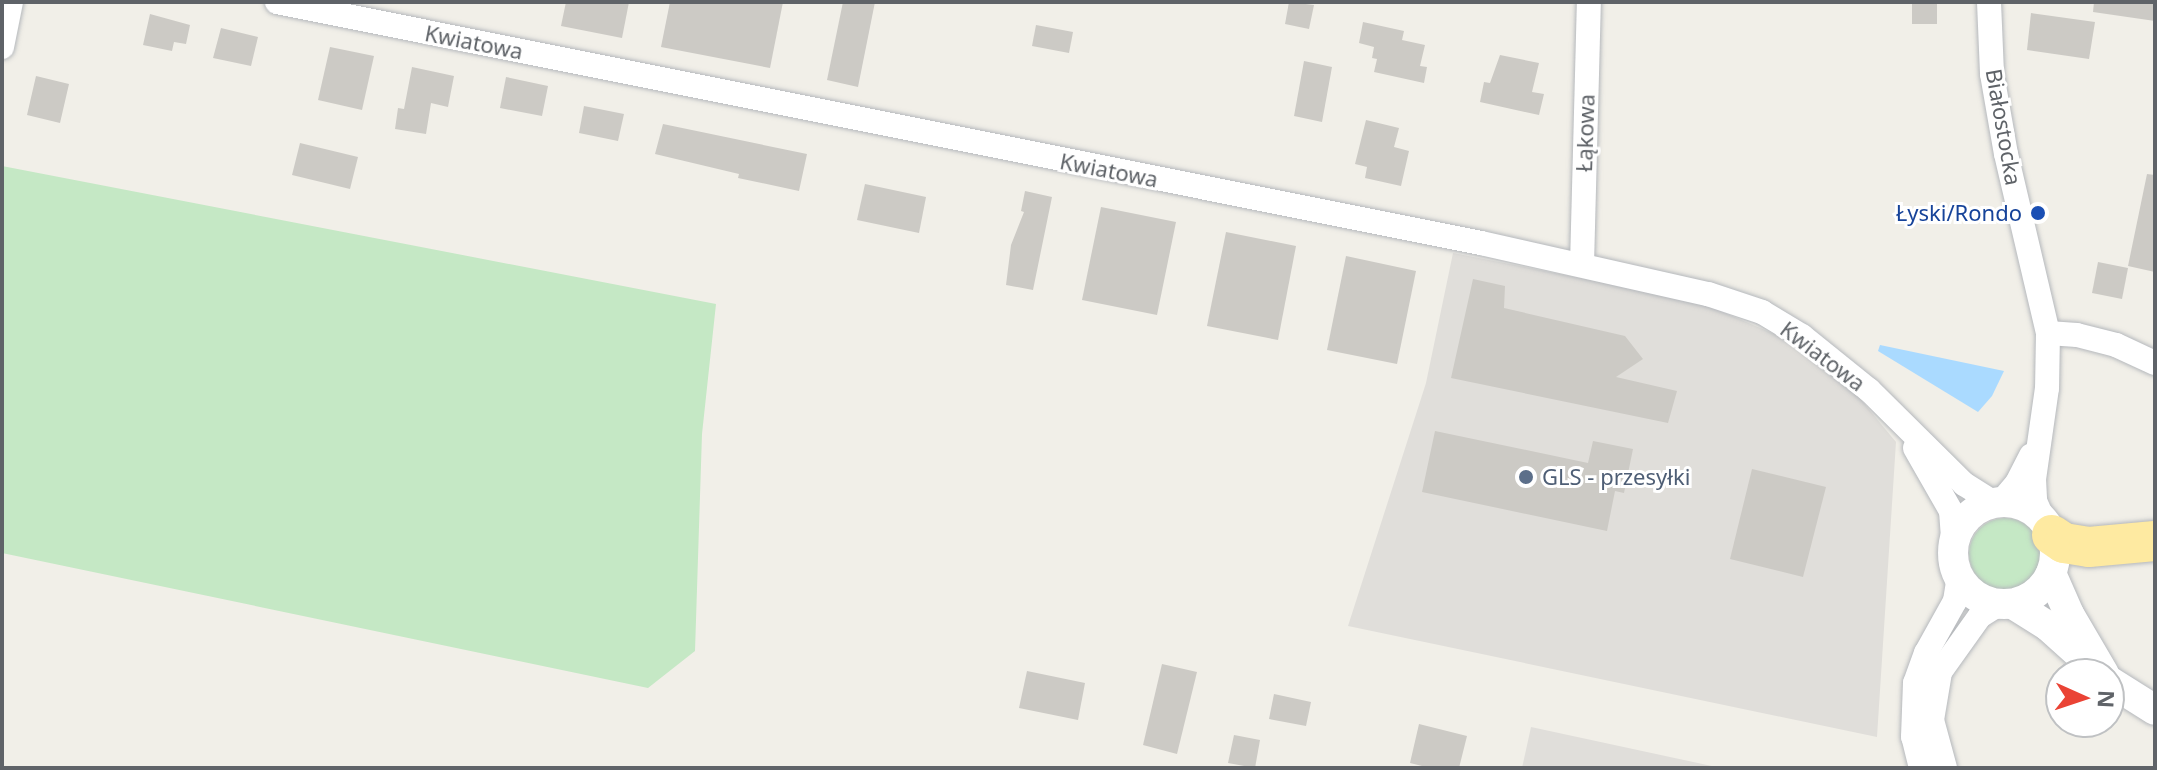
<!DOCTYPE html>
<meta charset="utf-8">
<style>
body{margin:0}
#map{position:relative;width:2157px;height:770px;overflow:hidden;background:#f1efe8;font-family:"Noto Sans",sans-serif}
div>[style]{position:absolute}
.industrial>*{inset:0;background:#e0deda}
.green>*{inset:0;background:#c5e8c5}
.round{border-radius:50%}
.water>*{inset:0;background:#aadaff}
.building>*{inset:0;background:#cccac5}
.roads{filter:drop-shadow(0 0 2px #b5b8bc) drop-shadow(0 0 2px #b5b8bc)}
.minor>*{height:24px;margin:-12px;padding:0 12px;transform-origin:12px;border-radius:12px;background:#fff}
.tertiary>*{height:30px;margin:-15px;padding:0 15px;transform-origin:15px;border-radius:15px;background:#fff}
.tertiary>.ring{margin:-15px;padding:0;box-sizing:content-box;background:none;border:30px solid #fff;border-radius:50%}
.trunk>*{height:40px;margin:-20px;padding:0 20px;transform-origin:20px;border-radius:20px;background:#feeaa1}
.dots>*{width:22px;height:22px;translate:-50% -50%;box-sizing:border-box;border:4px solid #fff;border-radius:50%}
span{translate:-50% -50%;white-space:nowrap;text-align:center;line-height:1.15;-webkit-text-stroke:6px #fff;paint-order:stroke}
.street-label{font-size:22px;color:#5f6368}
.transit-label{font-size:22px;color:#164399}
.right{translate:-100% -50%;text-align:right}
.service-label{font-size:22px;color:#4e5e75}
.left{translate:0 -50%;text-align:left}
.frame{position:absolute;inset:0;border:4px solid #5f6368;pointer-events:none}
.north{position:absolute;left:2045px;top:658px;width:80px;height:80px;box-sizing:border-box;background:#fff;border:2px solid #bfc1c3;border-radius:50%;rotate:93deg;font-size:22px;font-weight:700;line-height:32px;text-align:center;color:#5f6368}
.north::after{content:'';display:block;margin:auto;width:28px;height:36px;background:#ea4335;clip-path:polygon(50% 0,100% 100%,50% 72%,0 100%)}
</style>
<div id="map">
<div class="industrial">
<div style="clip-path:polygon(1453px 253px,1697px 301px,1788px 340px,1857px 395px,1896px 442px,1877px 737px,1348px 626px,1426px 383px)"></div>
<div style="clip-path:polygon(1531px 727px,1721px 768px,1522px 768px)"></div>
</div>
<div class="green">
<div style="clip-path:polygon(2px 166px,716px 304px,702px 434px,695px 651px,648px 688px,2px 553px)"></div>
<div class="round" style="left:1969px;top:518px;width:72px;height:72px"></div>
</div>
<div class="water">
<div style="clip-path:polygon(1880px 345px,2004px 371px,1992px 396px,1978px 412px,1878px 351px)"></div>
</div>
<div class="building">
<div style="clip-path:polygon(566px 2px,629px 2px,622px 38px,561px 26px)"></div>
<div style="clip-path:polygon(670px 2px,783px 2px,770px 68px,661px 47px)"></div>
<div style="clip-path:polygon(843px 2px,875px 2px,858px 87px,827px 80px)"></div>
<div style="clip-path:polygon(1289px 2px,1314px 5px,1309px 29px,1285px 24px)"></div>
<div style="clip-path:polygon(1912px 2px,1937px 2px,1937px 24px,1912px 24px)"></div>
<div style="clip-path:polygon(2094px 2px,2155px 2px,2155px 21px,2093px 12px)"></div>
<div style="clip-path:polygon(2031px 13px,2095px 22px,2089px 59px,2027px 50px)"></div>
<div style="clip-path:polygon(150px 14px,190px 25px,186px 44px,174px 42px,172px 51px,143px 45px)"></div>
<div style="clip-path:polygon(1363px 22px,1404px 31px,1402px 40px,1425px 45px,1420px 66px,1427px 67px,1424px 83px,1374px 72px,1377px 59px,1372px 58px,1374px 47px,1359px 43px)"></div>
<div style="clip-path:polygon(1036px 25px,1073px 32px,1069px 53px,1032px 46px)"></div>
<div style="clip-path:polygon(221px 28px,258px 37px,251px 66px,213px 58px)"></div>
<div style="clip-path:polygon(330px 47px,374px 56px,362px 110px,318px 100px)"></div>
<div style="clip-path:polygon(1500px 55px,1539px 63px,1532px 92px,1544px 94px,1539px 115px,1480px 102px,1484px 82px,1490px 83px)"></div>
<div style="clip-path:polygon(1304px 61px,1332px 67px,1322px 122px,1294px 116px)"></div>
<div style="clip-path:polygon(412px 67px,454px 76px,448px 107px,431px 103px,426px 134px,395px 129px,398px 108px,404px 109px)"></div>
<div style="clip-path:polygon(36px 76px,69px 84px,60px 123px,27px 115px)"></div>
<div style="clip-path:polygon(506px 77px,548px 86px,542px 116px,500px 108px)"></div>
<div style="clip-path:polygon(584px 106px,624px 114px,618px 141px,579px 133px)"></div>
<div style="clip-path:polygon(1366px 120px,1399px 128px,1394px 147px,1409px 151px,1401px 186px,1365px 178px,1367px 167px,1355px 164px)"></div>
<div style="clip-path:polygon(663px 124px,807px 154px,799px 191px,738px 178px,739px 174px,655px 154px)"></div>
<div style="clip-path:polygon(300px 143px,358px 157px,350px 189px,292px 175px)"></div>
<div style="clip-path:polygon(2147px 174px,2155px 175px,2155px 272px,2128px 266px)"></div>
<div style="clip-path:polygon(865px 184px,926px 197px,919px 233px,857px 220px)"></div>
<div style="clip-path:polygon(1025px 191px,1052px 197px,1033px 290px,1006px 285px,1011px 245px,1024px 212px,1021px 211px)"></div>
<div style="clip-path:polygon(1101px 207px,1176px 222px,1157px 315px,1082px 300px)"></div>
<div style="clip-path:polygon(1226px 232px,1296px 246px,1278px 340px,1207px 326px)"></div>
<div style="clip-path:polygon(1346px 256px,1416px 271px,1397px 364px,1327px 350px)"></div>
<div style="clip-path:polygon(2098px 262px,2128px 268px,2122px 299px,2092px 293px)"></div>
<div style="clip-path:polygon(1473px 279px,1505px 286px,1504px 308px,1625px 336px,1643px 359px,1616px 377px,1677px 391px,1668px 423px,1451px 378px)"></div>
<div style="clip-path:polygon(1435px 431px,1588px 463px,1593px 441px,1633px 449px,1624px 493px,1615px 491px,1607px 531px,1422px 492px)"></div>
<div style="clip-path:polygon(1752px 469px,1826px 487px,1803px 577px,1730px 559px)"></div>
<div style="clip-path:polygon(1162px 664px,1197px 672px,1177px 754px,1143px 745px)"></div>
<div style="clip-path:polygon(1027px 671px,1085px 683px,1078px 720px,1019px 708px)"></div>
<div style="clip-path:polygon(1274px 694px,1311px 702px,1306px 726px,1269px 719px)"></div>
<div style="clip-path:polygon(1419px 724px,1467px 736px,1459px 768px,1430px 768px,1410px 763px)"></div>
<div style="clip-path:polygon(1234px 735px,1260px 740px,1255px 768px,1228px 763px)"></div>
</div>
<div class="roads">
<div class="minor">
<div style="left:277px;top:2px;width:1228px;rotate:11.32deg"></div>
<div style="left:1481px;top:243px;width:233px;rotate:12.7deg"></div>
<div style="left:1708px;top:294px;width:57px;rotate:18.4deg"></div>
<div style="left:1762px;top:312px;width:47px;rotate:31deg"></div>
<div style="left:1802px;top:336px;width:86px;rotate:38.9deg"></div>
<div style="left:1869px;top:390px;width:134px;rotate:44.7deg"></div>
<div style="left:1964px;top:484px;width:36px;rotate:32deg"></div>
<div style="left:1989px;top:2px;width:72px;rotate:87.6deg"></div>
<div style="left:1992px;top:74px;width:81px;rotate:80.1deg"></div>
<div style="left:2006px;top:154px;width:184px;rotate:76.8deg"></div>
<div style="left:2048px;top:333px;width:55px;rotate:91deg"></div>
<div style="left:2047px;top:388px;width:92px;rotate:98.1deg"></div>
<div style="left:2034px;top:479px;width:22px;rotate:87deg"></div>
<div style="left:2035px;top:501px;width:22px;rotate:66deg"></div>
<div style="left:2px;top:47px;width:46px;rotate:-78.7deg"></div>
<div style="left:1582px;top:265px;width:263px;rotate:-88.5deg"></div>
<div style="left:2048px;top:333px;width:29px;rotate:4deg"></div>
<div style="left:2077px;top:335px;width:40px;rotate:14.4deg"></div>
<div style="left:2116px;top:345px;width:43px;rotate:24.8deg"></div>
<div style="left:1915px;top:448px;width:73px;rotate:60.3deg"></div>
<div style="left:1951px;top:511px;width:40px;rotate:85.7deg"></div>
<div style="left:2001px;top:502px;width:25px;rotate:-50deg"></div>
<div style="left:2017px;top:483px;width:31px;rotate:-63deg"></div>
<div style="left:1921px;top:768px;width:32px;rotate:-104deg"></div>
<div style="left:1913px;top:737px;width:54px;rotate:-87.9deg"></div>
<div style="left:1915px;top:683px;width:32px;rotate:-70deg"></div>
<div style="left:1926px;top:653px;width:60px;rotate:-60.9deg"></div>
<div style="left:1955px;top:601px;width:24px;rotate:-81deg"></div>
<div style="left:1945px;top:768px;width:50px;rotate:-105.2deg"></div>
<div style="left:1932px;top:720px;width:49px;rotate:-80.5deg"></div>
<div style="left:1940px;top:672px;width:69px;rotate:-54.5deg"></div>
<div style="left:1980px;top:616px;width:22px;rotate:-32deg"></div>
</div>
<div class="tertiary">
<div class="ring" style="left:1953px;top:502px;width:72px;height:72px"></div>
<div style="left:2051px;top:573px;width:45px;rotate:66.3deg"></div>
<div style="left:2069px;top:614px;width:69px;rotate:59.7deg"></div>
<div style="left:2013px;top:604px;width:41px;rotate:32.2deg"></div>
<div style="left:2048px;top:626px;width:52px;rotate:41.9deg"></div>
<div style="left:2109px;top:681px;width:54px;rotate:32.2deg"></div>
</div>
<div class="trunk">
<div style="left:2052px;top:535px;width:14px;rotate:34deg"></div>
<div style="left:2064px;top:543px;width:25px;rotate:9deg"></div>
<div style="left:2089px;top:547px;width:66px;rotate:-5.2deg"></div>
</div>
</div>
<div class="dots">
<div style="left:2038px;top:213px;background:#1a4fb4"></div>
<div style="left:1526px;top:477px;background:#5c6f8a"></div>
</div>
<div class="street-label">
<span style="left:474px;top:42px;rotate:11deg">Kwiatowa</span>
<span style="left:2004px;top:127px;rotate:80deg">Białostocka</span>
<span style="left:1585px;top:133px;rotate:-88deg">Łąkowa</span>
<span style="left:1109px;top:170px;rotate:11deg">Kwiatowa</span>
<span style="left:1823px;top:356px;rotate:37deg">Kwiatowa</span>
</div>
<div class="transit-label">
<span class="right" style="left:2022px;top:213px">Łyski/Rondo</span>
</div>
<div class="service-label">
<span class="left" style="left:1542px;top:477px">GLS - przesyłki</span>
</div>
<div class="frame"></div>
<div class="north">N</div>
</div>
